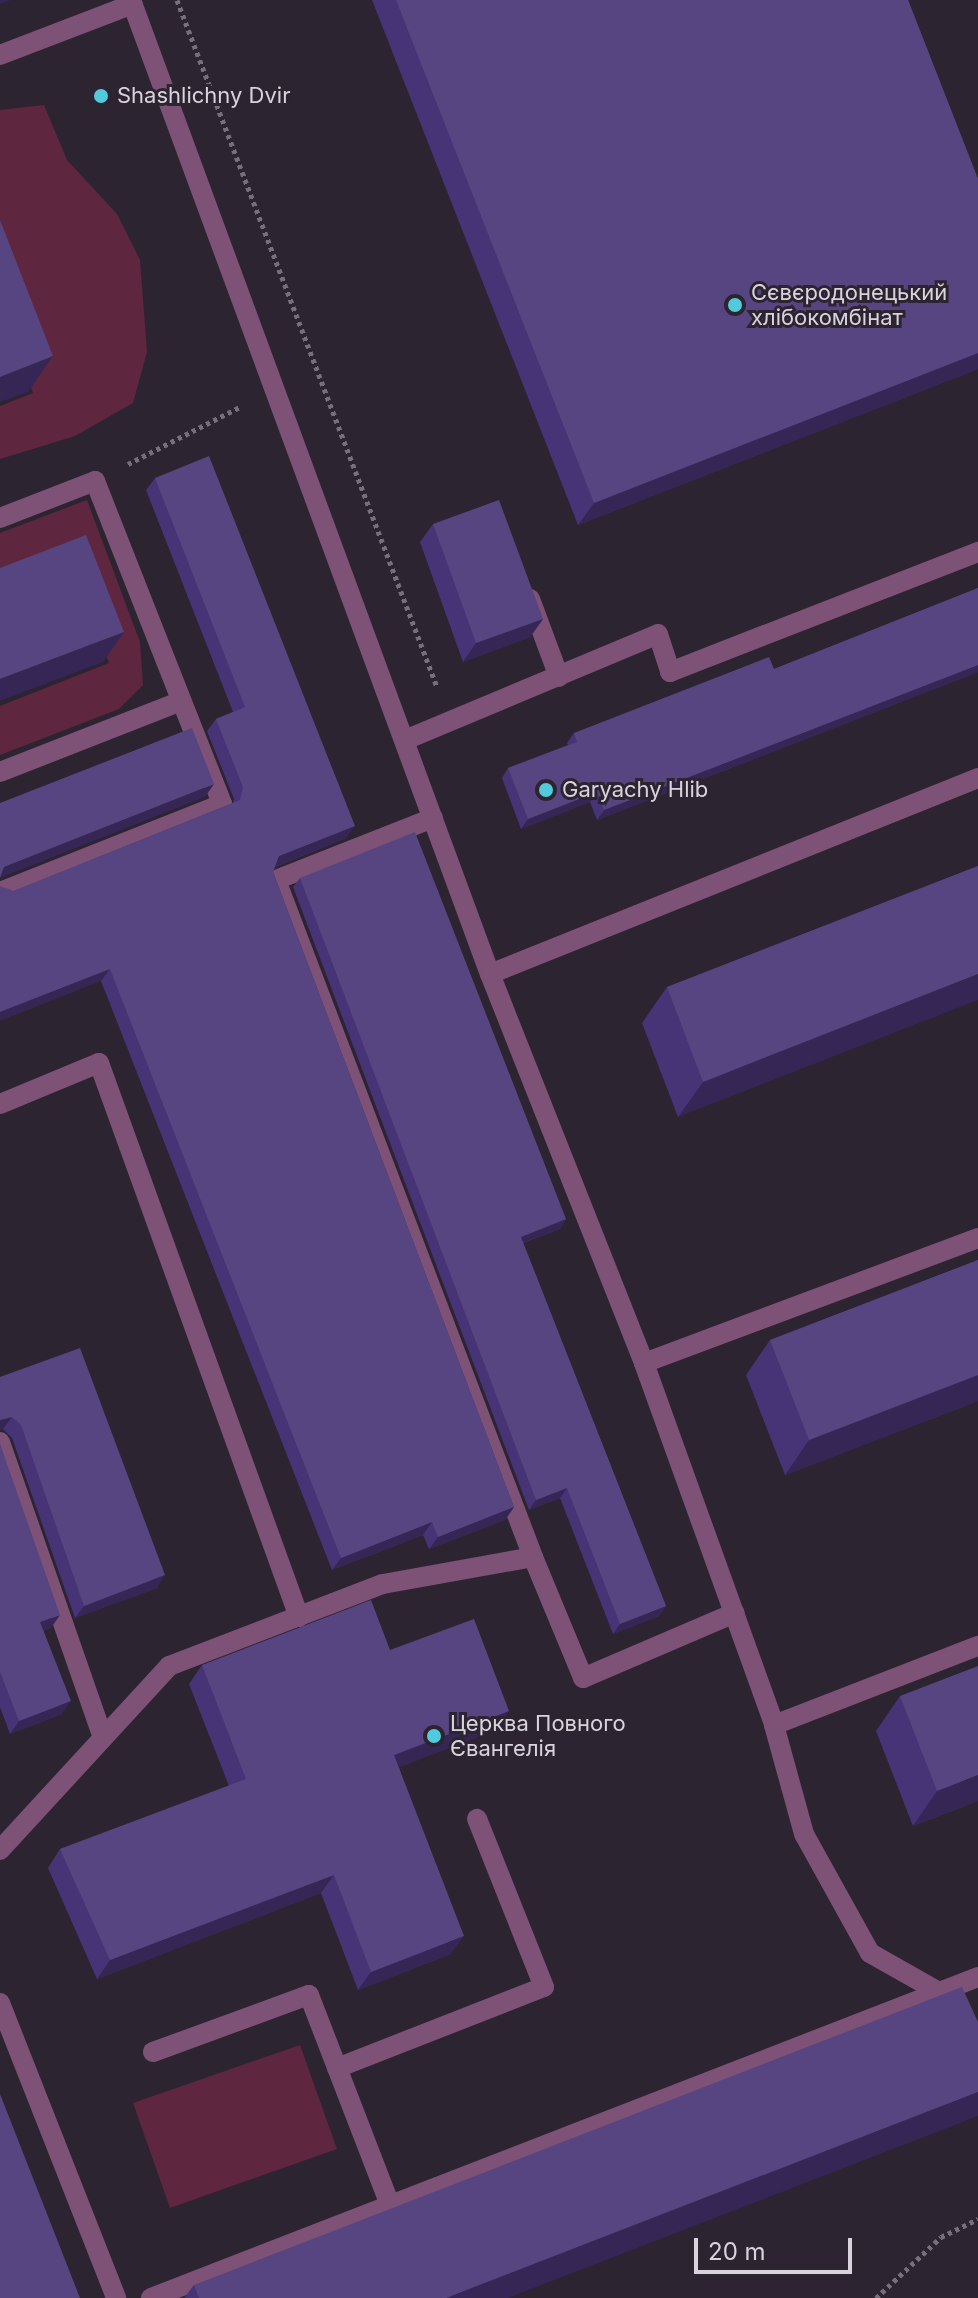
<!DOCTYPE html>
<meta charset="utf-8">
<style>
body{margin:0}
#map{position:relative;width:978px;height:2298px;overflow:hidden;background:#2c2430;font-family:Inter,sans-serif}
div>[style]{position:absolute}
.green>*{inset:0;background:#5f2640}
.path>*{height:5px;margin-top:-2.5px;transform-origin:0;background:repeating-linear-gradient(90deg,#77707b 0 4px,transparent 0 8px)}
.minor>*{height:20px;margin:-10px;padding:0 10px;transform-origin:10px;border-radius:10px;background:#7e5176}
.wall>*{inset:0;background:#463476}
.shaded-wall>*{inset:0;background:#352655}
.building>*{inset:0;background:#564581}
.dots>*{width:22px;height:22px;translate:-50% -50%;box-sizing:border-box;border:4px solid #2c2430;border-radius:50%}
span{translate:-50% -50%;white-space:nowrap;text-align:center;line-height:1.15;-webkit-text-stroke:6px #2c2430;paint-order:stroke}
.poi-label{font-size:22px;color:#d8d4dc}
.left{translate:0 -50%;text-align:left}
.scale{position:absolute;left:694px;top:2238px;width:158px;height:36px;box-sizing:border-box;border:4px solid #d8d4dc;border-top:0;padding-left:10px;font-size:24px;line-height:28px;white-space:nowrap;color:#d8d4dc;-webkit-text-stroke:6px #2c2430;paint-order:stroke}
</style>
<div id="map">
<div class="green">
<div style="clip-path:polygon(44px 105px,67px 160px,117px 214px,140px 260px,147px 352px,133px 403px,75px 436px,0 459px,0 406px,33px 393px,0 306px,0 110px)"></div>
<div style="clip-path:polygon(87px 500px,140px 642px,143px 685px,119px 709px,0 755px,0 706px,109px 663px,68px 557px,0 583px,0 533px)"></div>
<div style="clip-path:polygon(300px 2045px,337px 2149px,170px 2208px,133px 2103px)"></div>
</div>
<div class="path">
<div style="left:177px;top:0;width:735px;rotate:69.27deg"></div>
<div style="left:128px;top:464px;width:126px;rotate:-27deg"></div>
<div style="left:876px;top:2298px;width:89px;rotate:-43.2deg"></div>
<div style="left:941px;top:2237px;width:41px;rotate:-25.9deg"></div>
</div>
<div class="minor">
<div style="left:131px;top:0;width:1038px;rotate:69.77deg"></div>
<div style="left:490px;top:974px;width:418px;rotate:68.4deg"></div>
<div style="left:644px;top:1363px;width:385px;rotate:70.2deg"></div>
<div style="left:774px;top:1725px;width:113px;rotate:74.6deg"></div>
<div style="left:804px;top:1834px;width:136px;rotate:61deg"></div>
<div style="left:870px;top:1953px;width:79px;rotate:29.5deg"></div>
<div style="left:939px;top:1992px;width:82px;rotate:61.6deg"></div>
<div style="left:0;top:55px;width:142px;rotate:-21deg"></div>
<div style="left:0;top:518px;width:102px;rotate:-21.3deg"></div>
<div style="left:95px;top:481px;width:347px;rotate:68.5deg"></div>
<div style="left:222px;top:804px;width:239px;rotate:158.4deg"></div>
<div style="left:530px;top:599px;width:83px;rotate:69.6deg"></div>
<div style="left:405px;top:740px;width:274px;rotate:-22.7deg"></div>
<div style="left:658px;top:634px;width:40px;rotate:72deg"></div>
<div style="left:670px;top:672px;width:331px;rotate:-21.3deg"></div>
<div style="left:0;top:772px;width:194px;rotate:-21.4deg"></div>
<div style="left:433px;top:818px;width:169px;rotate:158.5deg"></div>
<div style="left:276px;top:880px;width:724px;rotate:69.21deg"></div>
<div style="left:533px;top:1557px;width:131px;rotate:67.5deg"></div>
<div style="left:583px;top:1678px;width:165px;rotate:-23.2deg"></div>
<div style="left:490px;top:974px;width:526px;rotate:-21.88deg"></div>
<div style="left:0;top:1104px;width:107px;rotate:-22.5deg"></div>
<div style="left:99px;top:1063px;width:589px;rotate:70.15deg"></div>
<div style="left:644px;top:1363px;width:357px;rotate:-20.5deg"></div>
<div style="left:0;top:1442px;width:313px;rotate:70.8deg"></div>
<div style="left:774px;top:1725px;width:219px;rotate:-21.2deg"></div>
<div style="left:0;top:1850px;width:250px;rotate:-47.4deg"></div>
<div style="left:169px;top:1666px;width:229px;rotate:-21deg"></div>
<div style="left:383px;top:1584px;width:152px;rotate:-10.2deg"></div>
<div style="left:0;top:2003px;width:317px;rotate:68.5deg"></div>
<div style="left:153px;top:2052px;width:166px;rotate:-20.1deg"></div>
<div style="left:309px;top:1995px;width:225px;rotate:68.9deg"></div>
<div style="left:337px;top:2068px;width:222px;rotate:-21.4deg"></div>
<div style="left:544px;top:1987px;width:181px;rotate:-111.7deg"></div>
<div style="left:151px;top:2298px;width:887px;rotate:-21.21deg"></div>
</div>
<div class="wall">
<div style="clip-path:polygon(372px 0,908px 0,978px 179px,978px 369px,578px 525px)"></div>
<div style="clip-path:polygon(155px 478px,346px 838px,275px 867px,273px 872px,514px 1507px,505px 1520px,429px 1549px,423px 1535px,332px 1570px,101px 981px,14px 891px,233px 803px,234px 799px,207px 731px,216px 719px,233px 712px,146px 490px)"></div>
<div style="clip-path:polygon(433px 524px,543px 619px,530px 637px,463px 662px,420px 542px)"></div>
<div style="clip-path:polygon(978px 588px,978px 672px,597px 820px,590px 802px,521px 829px,502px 778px,508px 768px,568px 745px,567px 743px,574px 733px,774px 669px)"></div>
<div style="clip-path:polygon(978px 866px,678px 1117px,642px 1023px,667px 987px)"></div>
<div style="clip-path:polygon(300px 878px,566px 1219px,560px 1229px,523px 1243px,666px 1606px,659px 1616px,613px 1634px,560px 1498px,529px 1510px,293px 887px)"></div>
<div style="clip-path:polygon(978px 1260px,978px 1401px,785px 1475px,746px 1375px,770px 1340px)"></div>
<div style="clip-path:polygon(0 1377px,157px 1588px,75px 1618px,12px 1438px,3px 1429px,0 1430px)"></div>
<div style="clip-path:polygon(0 1444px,51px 1628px,43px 1631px,62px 1714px,10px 1734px,0 1707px)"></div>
<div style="clip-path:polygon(390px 1650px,509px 1711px,496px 1730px,399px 1767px,451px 1954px,358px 1990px,321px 1893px,97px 1979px,48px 1868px,60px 1849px,229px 1786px,189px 1684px,202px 1665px)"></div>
<div style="clip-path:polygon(900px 1696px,978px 1801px,913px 1826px,876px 1731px)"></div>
<div style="clip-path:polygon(194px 2285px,508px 2298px,184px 2298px)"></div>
</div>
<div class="shaded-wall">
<div style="clip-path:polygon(0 0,11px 0,0 4px)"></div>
<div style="clip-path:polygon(978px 353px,978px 369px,578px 525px,594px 503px)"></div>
<div style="clip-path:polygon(53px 356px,28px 392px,0 402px,0 377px)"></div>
<div style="clip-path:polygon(543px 619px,530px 637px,463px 662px,476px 643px)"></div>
<div style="clip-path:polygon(124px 632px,103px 662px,0 701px,0 679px)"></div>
<div style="clip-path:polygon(978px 665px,978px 672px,597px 820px,604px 810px)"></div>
<div style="clip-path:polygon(214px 784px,205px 797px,0 878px,4px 867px)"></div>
<div style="clip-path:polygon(597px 792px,590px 802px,521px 829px,528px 819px)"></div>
<div style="clip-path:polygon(355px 826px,346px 838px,271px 868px,279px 856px)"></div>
<div style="clip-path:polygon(110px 969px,101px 981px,0 1021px,0 1012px)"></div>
<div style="clip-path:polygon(978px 974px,978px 1000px,678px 1117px,703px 1082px)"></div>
<div style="clip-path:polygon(566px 1219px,560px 1229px,514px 1246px,521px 1237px)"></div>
<div style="clip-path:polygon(978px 1375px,978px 1401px,785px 1475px,809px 1440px)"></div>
<div style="clip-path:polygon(12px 1417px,3px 1429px,0 1430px,0 1420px)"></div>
<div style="clip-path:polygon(567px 1488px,560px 1498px,529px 1510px,536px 1500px)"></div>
<div style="clip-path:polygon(514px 1507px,505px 1520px,429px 1549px,438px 1537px)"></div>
<div style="clip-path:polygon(432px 1522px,423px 1535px,332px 1570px,341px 1558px)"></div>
<div style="clip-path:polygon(165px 1575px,157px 1588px,75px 1618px,84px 1606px)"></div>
<div style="clip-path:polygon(666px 1606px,659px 1616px,613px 1634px,620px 1624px)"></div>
<div style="clip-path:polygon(60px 1615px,51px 1628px,31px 1635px,40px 1622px)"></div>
<div style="clip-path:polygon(71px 1701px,62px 1714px,10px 1734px,19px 1721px)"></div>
<div style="clip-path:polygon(509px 1711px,496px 1730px,382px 1774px,394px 1755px)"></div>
<div style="clip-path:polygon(978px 1775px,978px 1801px,913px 1826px,937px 1791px)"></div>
<div style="clip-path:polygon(334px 1875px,321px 1893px,97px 1979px,110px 1960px)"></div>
<div style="clip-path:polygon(464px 1936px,451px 1954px,358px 1990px,371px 1972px)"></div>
<div style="clip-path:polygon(978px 2092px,978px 2116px,508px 2298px,446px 2298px)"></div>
</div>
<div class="building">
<div style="clip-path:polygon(396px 0,908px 0,978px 179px,978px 353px,594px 503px)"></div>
<div style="clip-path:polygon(0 220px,53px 356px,0 377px)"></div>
<div style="clip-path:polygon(209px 456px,355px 826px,279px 856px,273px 872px,514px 1507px,438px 1537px,432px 1522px,341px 1558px,110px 969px,0 1012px,0 886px,14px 891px,240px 800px,243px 787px,216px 719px,245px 707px,155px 478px)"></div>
<div style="clip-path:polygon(499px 500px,543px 619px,476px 643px,433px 524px)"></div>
<div style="clip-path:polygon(86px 535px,124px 632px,0 679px,0 568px)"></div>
<div style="clip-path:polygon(978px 588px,978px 665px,604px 810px,597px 792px,528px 819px,508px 768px,577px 742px,574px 733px,769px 657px,774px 669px)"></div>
<div style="clip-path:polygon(192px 728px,214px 784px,4px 867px,0 878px,0 803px)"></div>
<div style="clip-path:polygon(415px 832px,566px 1219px,521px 1237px,666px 1606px,620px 1624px,567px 1488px,536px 1500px,300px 878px)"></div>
<div style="clip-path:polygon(978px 866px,978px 974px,703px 1082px,667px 987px)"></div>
<div style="clip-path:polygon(978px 1260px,978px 1375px,809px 1440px,770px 1340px)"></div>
<div style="clip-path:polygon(80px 1348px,165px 1575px,84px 1606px,21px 1425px,12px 1417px,0 1420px,0 1377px)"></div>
<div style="clip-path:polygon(0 1444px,60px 1615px,40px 1622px,71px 1701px,19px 1721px,0 1672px)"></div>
<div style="clip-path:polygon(371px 1600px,390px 1650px,474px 1619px,509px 1711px,394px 1755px,464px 1936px,371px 1972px,334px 1875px,110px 1960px,60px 1849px,246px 1779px,202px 1665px)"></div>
<div style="clip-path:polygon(978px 1666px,978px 1775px,937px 1791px,900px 1696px)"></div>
<div style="clip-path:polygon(962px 1987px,978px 2022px,978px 2092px,446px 2298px,199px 2298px,194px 2285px)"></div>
<div style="clip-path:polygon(0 2094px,80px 2298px,0 2298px)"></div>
</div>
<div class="dots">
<div style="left:101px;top:96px;background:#53cadc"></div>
<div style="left:735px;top:305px;background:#53cadc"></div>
<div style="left:546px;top:790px;background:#53cadc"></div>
<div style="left:434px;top:1736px;background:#53cadc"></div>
</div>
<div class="poi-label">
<span class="left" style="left:117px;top:96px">Shashlichny Dvir</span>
<span class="left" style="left:751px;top:305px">Сєвєродонецький<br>хлібокомбінат</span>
<span class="left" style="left:562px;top:790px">Garyachy Hlib</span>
<span class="left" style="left:450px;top:1736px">Церква Повного<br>Євангелія</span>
</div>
<div class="scale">20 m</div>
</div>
